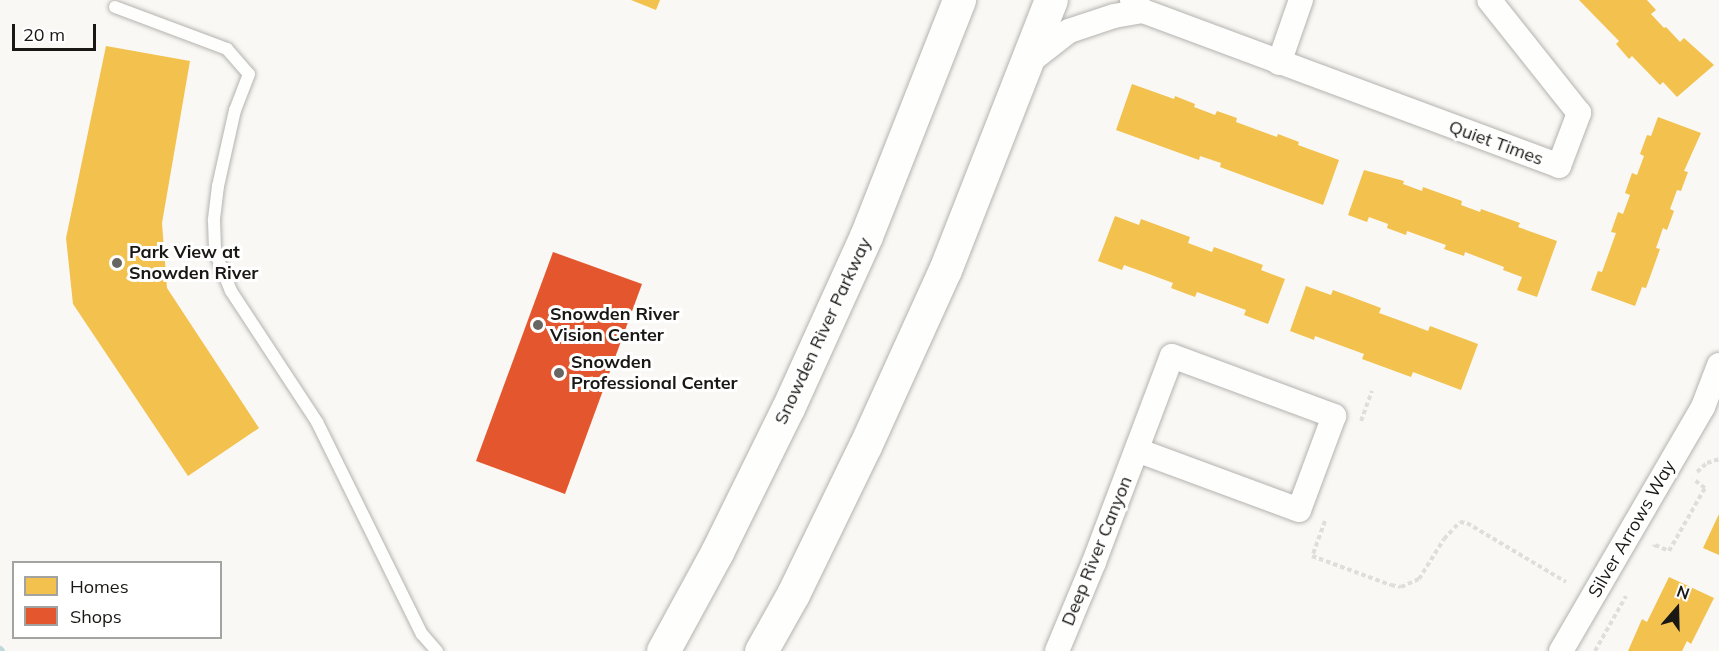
<!DOCTYPE html>
<style>
body{margin:0}
#map{position:relative;width:1719px;height:651px;overflow:hidden;background:#faf8f4;font-family:Mulish,sans-serif}
div>[style]{position:absolute}
.homes>*{inset:0;background:#f2c14e}
.shops>*{inset:0;background:#e4572e}
.stream>*{height:8px;margin:-4px;padding:0 4px;transform-origin:4px;border-radius:4px;background:#bfd9d9}
.path>*{height:4px;margin-top:-2px;transform-origin:0;background:repeating-linear-gradient(90deg,#dfdedc 0 4.5px,transparent 0 7.5px)}
.roads{filter:drop-shadow(0 0 2px #b4b3b0) drop-shadow(0 0 2px #b4b3b0)}
.service>*{height:12px;margin:-6px;padding:0 6px;transform-origin:6px;border-radius:6px;background:#fefefd}
.minor>*{height:24px;margin:-12px;padding:0 12px;transform-origin:12px;border-radius:12px;background:#fefefd}
.primary>*{height:33px;margin:-16.5px;padding:0 16.5px;transform-origin:16.5px;border-radius:16.5px;background:#fefefd}
.dots>*{width:16px;height:16px;translate:-50% -50%;box-sizing:border-box;border:3px solid #fff;border-radius:50%}
span{translate:-50% -50%;white-space:nowrap;text-align:center;line-height:1.15;-webkit-text-stroke:6px #fff;paint-order:stroke}
.street-label{font-size:18px;color:#191815}
.poi-label{font-size:18px;color:#191815;font-weight:700}
.left{translate:0 -50%;text-align:left}
.legend{position:absolute;left:12px;top:561px;width:210px;height:78px;box-sizing:border-box;background:#fff;border:2px solid #a3a3a1;margin:0;padding:8px 10px;list-style:none;font-size:18px;color:#191815}
.legend li{display:flex;align-items:center;gap:12px;height:30px}
.legend b{width:30px;border:2px solid #a3a3a1}
.north{position:absolute;left:1647px;top:579px;width:60px;height:60px;-webkit-text-stroke:4px #fff;paint-order:stroke;rotate:20deg;font-size:16px;font-weight:700;line-height:24px;text-align:center;color:#191815}
.north::after{content:'';display:block;margin:auto;width:21px;height:27px;background:#191815;clip-path:polygon(50% 0,100% 100%,50% 72%,0 100%)}
.scale{position:absolute;left:12px;top:24px;width:84px;height:27px;box-sizing:border-box;border:3px solid #191815;border-top:0;padding-left:8px;font-size:18px;line-height:21px;white-space:nowrap;color:#191815;-webkit-text-stroke:4px #fff;paint-order:stroke}
</style>
<div id="map">
<div class="homes">
<div style="clip-path:polygon(631px 0,660px 0,656px 10px)"></div>
<div style="clip-path:polygon(1579px 0,1647px 0,1656px 10px,1651px 14px,1664px 28px,1666px 27px,1680px 42px,1684px 38px,1714px 65px,1677px 97px,1663px 82px,1660px 85px,1632px 56px,1629px 59px,1616px 44px,1619px 41px)"></div>
<div style="clip-path:polygon(106px 46px,190px 61px,162px 223px,167px 288px,259px 428px,188px 476px,73px 304px,66px 238px)"></div>
<div style="clip-path:polygon(1132px 84px,1174px 99px,1175px 96px,1195px 104px,1194px 107px,1215px 115px,1217px 111px,1237px 118px,1236px 122px,1277px 137px,1278px 134px,1299px 142px,1298px 145px,1339px 160px,1323px 205px,1220px 167px,1221px 163px,1200px 156px,1199px 160px,1116px 130px)"></div>
<div style="clip-path:polygon(1658px 117px,1701px 133px,1684px 171px,1688px 172px,1681px 191px,1677px 190px,1670px 209px,1674px 211px,1667px 230px,1663px 228px,1656px 248px,1660px 249px,1646px 288px,1642px 287px,1635px 306px,1591px 290px,1598px 271px,1602px 272px,1616px 233px,1611px 232px,1618px 212px,1623px 214px,1630px 195px,1625px 193px,1632px 173px,1637px 175px,1644px 156px,1640px 154px,1647px 135px,1651px 136px)"></div>
<div style="clip-path:polygon(1364px 170px,1404px 181px,1403px 184px,1422px 191px,1423px 187px,1462px 201px,1461px 205px,1480px 212px,1481px 209px,1520px 223px,1518px 227px,1557px 241px,1537px 297px,1517px 290px,1522px 277px,1503px 270px,1504px 267px,1465px 252px,1464px 256px,1444px 249px,1446px 245px,1407px 231px,1406px 235px,1387px 228px,1388px 224px,1369px 217px,1367px 222px,1348px 215px)"></div>
<div style="clip-path:polygon(1115px 216px,1139px 225px,1141px 219px,1190px 237px,1188px 243px,1212px 252px,1214px 247px,1263px 265px,1261px 270px,1285px 279px,1268px 324px,1244px 315px,1246px 310px,1197px 292px,1195px 297px,1171px 288px,1173px 283px,1149px 274px,1124px 265px,1122px 270px,1098px 261px)"></div>
<div style="clip-path:polygon(1306px 286px,1331px 295px,1333px 290px,1381px 308px,1379px 313px,1404px 322px,1428px 331px,1430px 326px,1478px 344px,1461px 390px,1413px 372px,1411px 377px,1362px 359px,1364px 354px,1315px 336px,1314px 340px,1290px 331px)"></div>
<div style="clip-path:polygon(1719px 514px,1719px 555px,1703px 548px)"></div>
<div style="clip-path:polygon(1669px 577px,1714px 598px,1691px 644px,1687px 641px,1682px 651px,1628px 651px,1642px 619px,1647px 622px)"></div>
</div>
<div class="shops">
<div style="clip-path:polygon(553px 252px,642px 284px,565px 494px,476px 461px)"></div>
</div>
<div class="stream">
<div style="left:0;top:650px;width:1px;rotate:45deg"></div>
</div>
<div class="path">
<div style="left:1361px;top:421px;width:32px;rotate:-70deg"></div>
<div style="left:1697px;top:472px;width:13px;rotate:-42deg"></div>
<div style="left:1707px;top:463px;width:13px;rotate:-18deg"></div>
<div style="left:1325px;top:521px;width:37px;rotate:110deg"></div>
<div style="left:1312px;top:556px;width:84px;rotate:20.2deg"></div>
<div style="left:1391px;top:585px;width:10px;rotate:11deg"></div>
<div style="left:1401px;top:587px;width:20px;rotate:-24deg"></div>
<div style="left:1419px;top:579px;width:47px;rotate:-58deg"></div>
<div style="left:1444px;top:539px;width:23px;rotate:-47deg"></div>
<div style="left:1460px;top:522px;width:7px;rotate:8deg"></div>
<div style="left:1467px;top:523px;width:115px;rotate:30.8deg"></div>
<div style="left:1654px;top:547px;width:2px;rotate:-63deg"></div>
<div style="left:1655px;top:545px;width:15px;rotate:23deg"></div>
<div style="left:1669px;top:551px;width:73px;rotate:-60.3deg"></div>
<div style="left:1705px;top:488px;width:15px;rotate:-143deg"></div>
<div style="left:1595px;top:651px;width:63px;rotate:-60.6deg"></div>
</div>
<div class="roads">
<div class="service">
<div style="left:115px;top:7px;width:120px;rotate:20.6deg"></div>
<div style="left:227px;top:49px;width:33px;rotate:49deg"></div>
<div style="left:249px;top:74px;width:39px;rotate:111deg"></div>
<div style="left:235px;top:110px;width:78px;rotate:102.6deg"></div>
<div style="left:218px;top:186px;width:35px;rotate:97deg"></div>
<div style="left:214px;top:221px;width:31px;rotate:88deg"></div>
<div style="left:215px;top:252px;width:42px;rotate:67.7deg"></div>
<div style="left:231px;top:291px;width:157px;rotate:56.7deg"></div>
<div style="left:317px;top:422px;width:237px;rotate:63.7deg"></div>
<div style="left:422px;top:634px;width:23px;rotate:49deg"></div>
</div>
<div class="minor">
<div style="left:1132px;top:0;width:16px;rotate:45deg"></div>
<div style="left:1143px;top:11px;width:444px;rotate:20.4deg"></div>
<div style="left:1559px;top:166px;width:57px;rotate:-69.3deg"></div>
<div style="left:1579px;top:113px;width:144px;rotate:-128.5deg"></div>
<div style="left:1028px;top:63px;width:52px;rotate:-38deg"></div>
<div style="left:1069px;top:31px;width:47px;rotate:-18.4deg"></div>
<div style="left:1114px;top:16px;width:29px;rotate:-10deg"></div>
<div style="left:1279px;top:63px;width:67px;rotate:-70.8deg"></div>
<div style="left:1057px;top:651px;width:96px;rotate:-67.4deg"></div>
<div style="left:1094px;top:562px;width:220px;rotate:-69.3deg"></div>
<div style="left:1172px;top:356px;width:173px;rotate:20.3deg"></div>
<div style="left:1334px;top:416px;width:100px;rotate:110.4deg"></div>
<div style="left:1299px;top:510px;width:173px;rotate:-159.7deg"></div>
<div style="left:1561px;top:651px;width:282px;rotate:-59.8deg"></div>
<div style="left:1703px;top:407px;width:45px;rotate:-69.1deg"></div>
</div>
<div class="primary">
<div style="left:663px;top:651px;width:113px;rotate:-61.4deg"></div>
<div style="left:717px;top:552px;width:161px;rotate:-63.8deg"></div>
<div style="left:788px;top:408px;width:189px;rotate:-65.6deg"></div>
<div style="left:866px;top:236px;width:254px;rotate:-68.5deg"></div>
<div style="left:761px;top:651px;width:65px;rotate:-60.7deg"></div>
<div style="left:793px;top:594px;width:165px;rotate:-64.1deg"></div>
<div style="left:865px;top:446px;width:193px;rotate:-65.6deg"></div>
<div style="left:945px;top:270px;width:290px;rotate:-68.6deg"></div>
</div>
</div>
<div class="dots">
<div style="left:117px;top:263px;background:#686663"></div>
<div style="left:538px;top:325px;background:#686663"></div>
<div style="left:559px;top:373px;background:#686663"></div>
</div>
<div class="street-label">
<span style="left:1496px;top:143px;rotate:20deg">Quiet Times</span>
<span style="left:823px;top:331px;rotate:-65deg">Snowden River Parkway</span>
<span style="left:1632px;top:529px;rotate:-60deg">Silver Arrows Way</span>
<span style="left:1097px;top:551px;rotate:-68deg">Deep River Canyon</span>
</div>
<div class="poi-label">
<span class="left" style="left:129px;top:263px">Park View at<br>Snowden River</span>
<span class="left" style="left:550px;top:325px">Snowden River<br>Vision Center</span>
<span class="left" style="left:571px;top:373px">Snowden<br>Professional Center</span>
</div>
<ul class="legend">
<li><b style="height:16px;background:#f2c14e"></b>Homes</li>
<li><b style="height:16px;background:#e4572e"></b>Shops</li>
</ul>
<div class="north">N</div>
<div class="scale">20 m</div>
</div>
